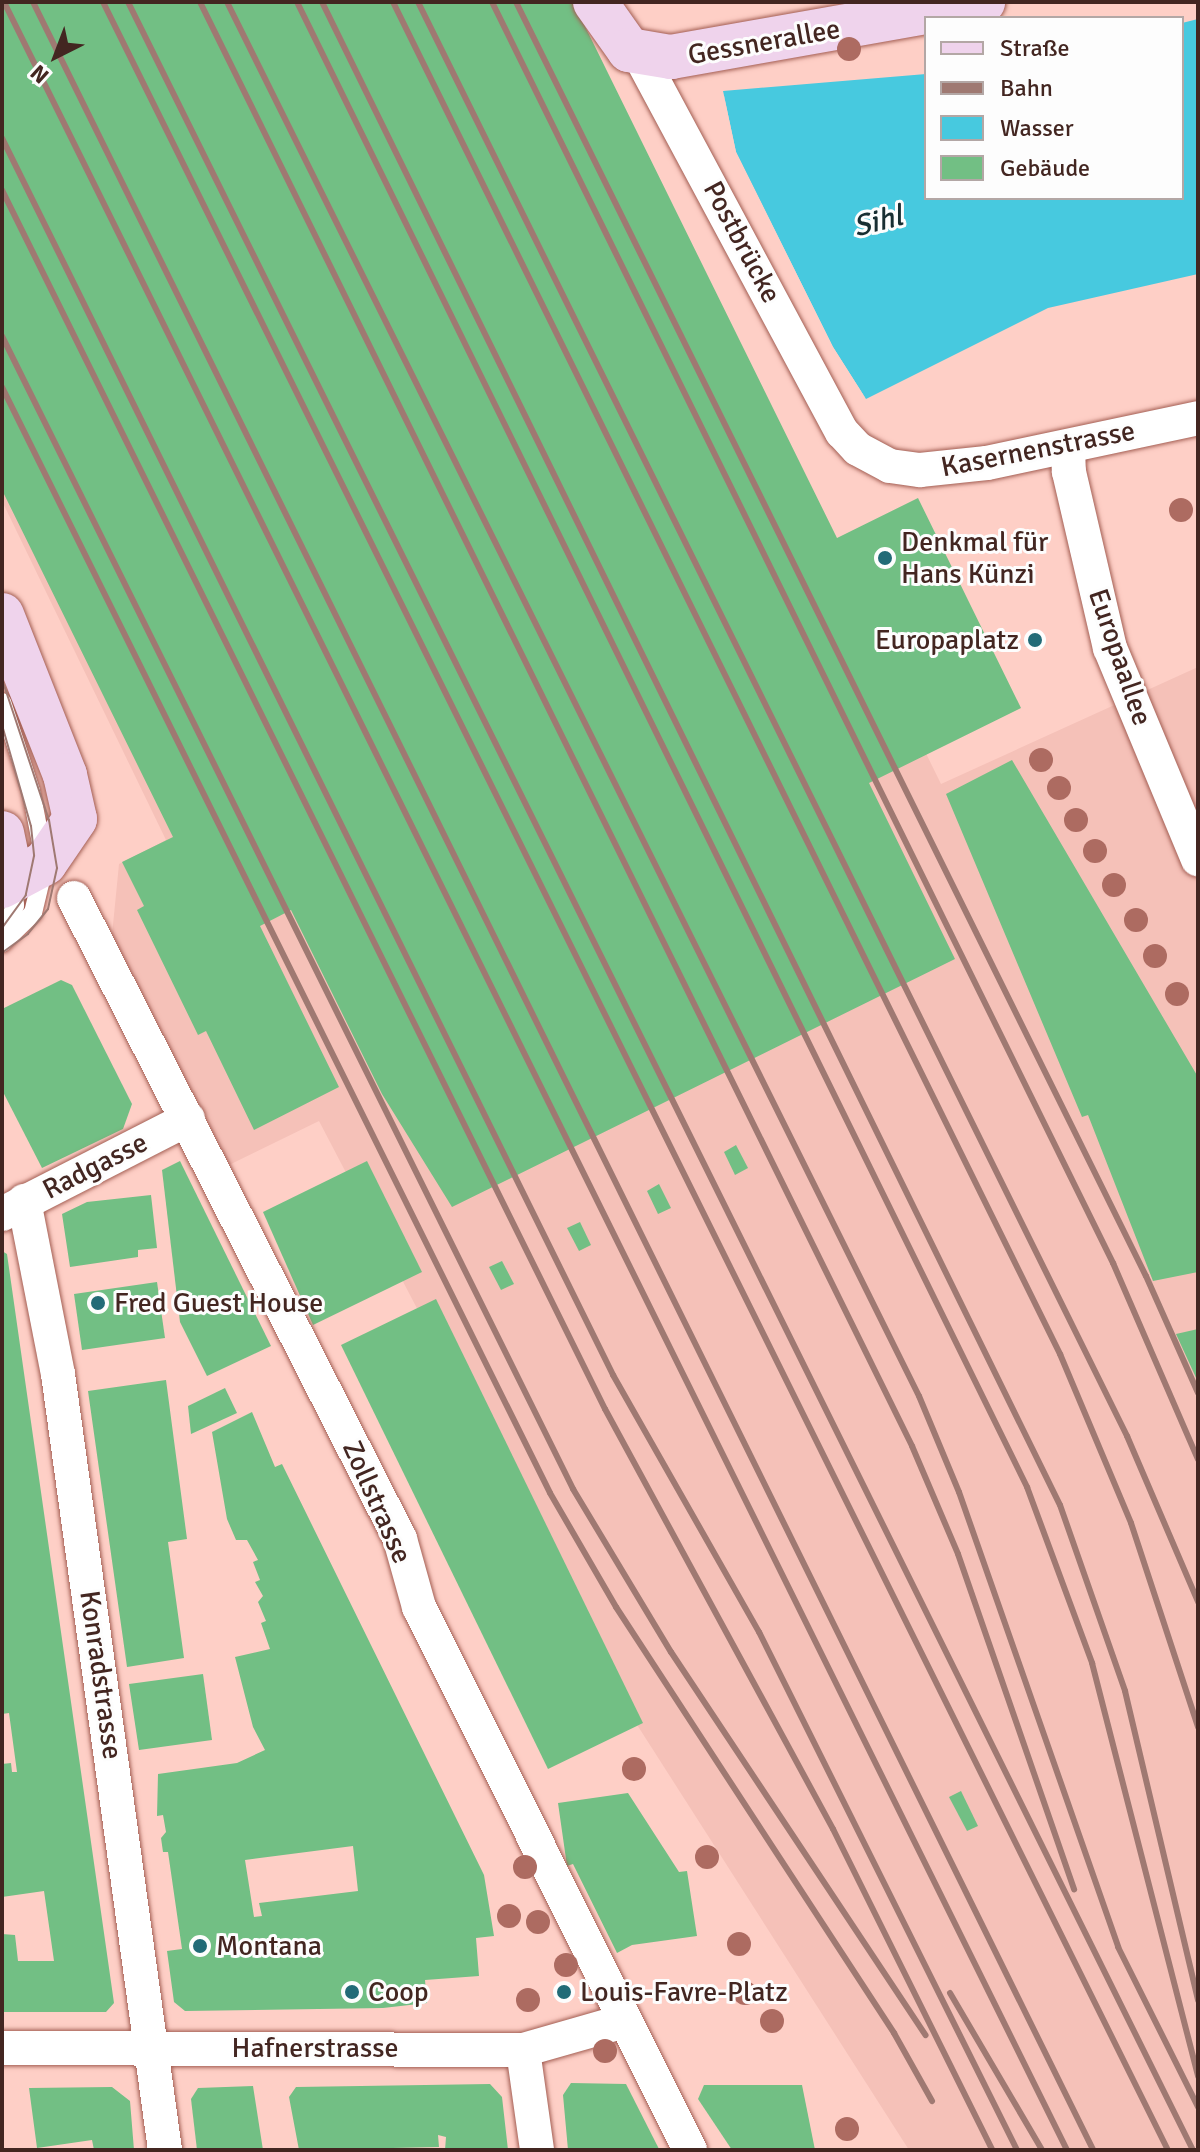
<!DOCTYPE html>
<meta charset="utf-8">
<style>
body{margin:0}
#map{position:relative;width:1200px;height:2152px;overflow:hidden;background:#fecfc6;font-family:Signika,sans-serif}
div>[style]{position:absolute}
.built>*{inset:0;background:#f5c1b8}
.water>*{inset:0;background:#47c9df}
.pier>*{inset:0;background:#fecfc6}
.building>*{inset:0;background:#72bf84}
.roads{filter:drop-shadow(0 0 2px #a35e53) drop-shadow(0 0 2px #a35e53)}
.lane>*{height:18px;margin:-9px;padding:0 9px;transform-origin:9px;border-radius:9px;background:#fff}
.street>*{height:34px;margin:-17px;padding:0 17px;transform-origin:17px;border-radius:17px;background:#fff}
.secondary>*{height:44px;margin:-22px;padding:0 22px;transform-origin:22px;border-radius:22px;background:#efd3ec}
.tram>*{height:2px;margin:-1px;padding:0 1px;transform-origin:1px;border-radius:1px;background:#9f7972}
.rail>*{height:6px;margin:-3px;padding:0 3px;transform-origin:3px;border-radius:3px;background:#9f7972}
.trees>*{width:24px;height:24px;margin:-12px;border-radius:50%;background:#ad6b61}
.dots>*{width:22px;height:22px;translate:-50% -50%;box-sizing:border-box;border:4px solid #fdfdfd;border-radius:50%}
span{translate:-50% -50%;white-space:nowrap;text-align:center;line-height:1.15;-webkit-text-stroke:6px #fdfdfd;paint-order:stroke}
.street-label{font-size:28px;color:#432621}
.poi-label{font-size:28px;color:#432621}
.left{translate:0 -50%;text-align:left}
.right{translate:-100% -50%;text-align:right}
.water-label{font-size:30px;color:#182e32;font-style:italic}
.frame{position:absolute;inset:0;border:4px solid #432621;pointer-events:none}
.legend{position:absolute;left:924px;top:16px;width:260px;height:184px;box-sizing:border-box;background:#fdfdfd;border:2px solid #b3a7a5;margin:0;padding:10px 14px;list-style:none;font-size:24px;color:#432621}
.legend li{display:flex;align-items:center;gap:16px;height:40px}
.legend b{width:40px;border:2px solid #b3a7a5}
.north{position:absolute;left:16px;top:16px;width:80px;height:80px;-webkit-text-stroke:6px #fdfdfd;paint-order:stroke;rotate:222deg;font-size:22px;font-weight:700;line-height:32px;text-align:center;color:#432621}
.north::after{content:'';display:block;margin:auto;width:28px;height:36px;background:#432621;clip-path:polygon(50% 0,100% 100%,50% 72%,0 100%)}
</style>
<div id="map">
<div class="built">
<div style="clip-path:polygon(2px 2px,557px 2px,941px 784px,1198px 667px,1198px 2150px,909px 2150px,625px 1706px,319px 1121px,229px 1165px,112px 935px,119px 864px,166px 840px,2px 501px)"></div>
</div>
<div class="water">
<div style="clip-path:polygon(1198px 19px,1198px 274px,1048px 308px,866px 399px,833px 347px,736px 152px,723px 91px,926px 74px,926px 198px,1182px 198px,1182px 23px)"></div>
</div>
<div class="pier">
<div style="clip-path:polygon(723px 91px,736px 152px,833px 347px,866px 399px,829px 349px,733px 153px)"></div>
</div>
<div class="building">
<div style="clip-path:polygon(2px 2px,573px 2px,837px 538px,918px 498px,1021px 708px,869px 783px,955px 959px,452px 1207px,382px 1094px,291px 910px,260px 926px,339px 1087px,254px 1130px,206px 1031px,198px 1035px,137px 910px,144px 906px,122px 862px,173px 837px,2px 490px)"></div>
<div style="clip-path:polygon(1012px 760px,1198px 1077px,1198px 1272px,1153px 1281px,1088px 1115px,1082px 1117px,946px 794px)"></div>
<div style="clip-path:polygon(61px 980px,72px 985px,132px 1104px,123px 1129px,42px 1168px,2px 1090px,2px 1009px)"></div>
<div style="clip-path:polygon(736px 1145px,748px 1168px,735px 1175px,724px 1152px)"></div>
<div style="clip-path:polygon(180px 1161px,271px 1346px,207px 1376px,180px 1322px,162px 1170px)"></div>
<div style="clip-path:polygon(367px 1161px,422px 1272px,313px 1325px,263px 1212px)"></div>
<div style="clip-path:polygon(659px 1184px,671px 1208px,658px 1214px,647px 1191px)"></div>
<div style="clip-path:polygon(151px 1195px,157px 1248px,138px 1250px,138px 1257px,70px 1267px,62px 1214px,87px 1202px)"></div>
<div style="clip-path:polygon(580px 1222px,591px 1245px,579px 1251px,567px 1228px)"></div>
<div style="clip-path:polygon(2px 1251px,7px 1254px,114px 2003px,106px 2012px,2px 2012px,2px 1934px,15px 1935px,18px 1961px,54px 1961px,44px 1891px,2px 1897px,2px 1764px,11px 1763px,12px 1772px,17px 1772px,9px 1713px,2px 1714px)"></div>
<div style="clip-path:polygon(502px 1261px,514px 1284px,501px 1290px,489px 1267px)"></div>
<div style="clip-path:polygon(157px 1282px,165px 1338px,82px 1350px,74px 1294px)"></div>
<div style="clip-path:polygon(436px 1299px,643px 1723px,548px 1769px,341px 1345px)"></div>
<div style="clip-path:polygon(1198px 1329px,1198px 1382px,1176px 1334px)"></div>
<div style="clip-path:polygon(166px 1380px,187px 1539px,168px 1542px,184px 1658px,127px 1667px,88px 1391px)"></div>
<div style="clip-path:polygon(225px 1388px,237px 1413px,191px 1434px,188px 1406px)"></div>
<div style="clip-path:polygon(evenodd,252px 1412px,275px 1467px,282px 1464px,484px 1875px,494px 1936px,476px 1938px,479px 1976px,425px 1980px,427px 2003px,383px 2008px,185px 2011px,174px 2002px,167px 1951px,182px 1949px,168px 1852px,163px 1852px,161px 1838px,166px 1832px,163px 1815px,157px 1816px,158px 1774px,237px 1763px,265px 1750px,253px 1727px,235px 1657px,270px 1649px,261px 1623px,266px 1621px,258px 1602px,263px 1596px,255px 1582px,260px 1580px,253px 1562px,258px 1560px,247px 1540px,236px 1540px,227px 1519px,212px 1432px,252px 1412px,353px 1846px,358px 1891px,259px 1903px,262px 1916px,254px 1917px,245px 1860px,353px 1846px)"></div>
<div style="clip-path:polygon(203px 1674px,212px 1740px,139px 1750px,129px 1684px)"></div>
<div style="clip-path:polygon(961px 1791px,978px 1826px,967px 1831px,949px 1797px)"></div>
<div style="clip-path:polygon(628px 1793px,679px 1872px,687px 1871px,697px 1936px,632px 1945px,617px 1953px,573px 1864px,567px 1866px,558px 1803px)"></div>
<div style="clip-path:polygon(571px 2083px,626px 2084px,659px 2149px,568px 2150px,563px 2095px)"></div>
<div style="clip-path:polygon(490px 2084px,502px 2097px,508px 2150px,445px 2150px,446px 2137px,438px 2135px,439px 2147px,299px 2150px,289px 2097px,296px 2087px)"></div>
<div style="clip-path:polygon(704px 2085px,802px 2085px,815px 2150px,732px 2150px,698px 2099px)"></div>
<div style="clip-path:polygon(253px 2086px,263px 2150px,197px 2150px,191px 2099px,198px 2088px)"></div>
<div style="clip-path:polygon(112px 2087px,130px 2101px,134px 2150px,94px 2150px,92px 2140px,37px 2148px,29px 2088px)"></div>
</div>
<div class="roads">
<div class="lane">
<div style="left:2px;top:702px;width:94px;rotate:72deg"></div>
<div style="left:31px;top:791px;width:73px;rotate:79deg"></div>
<div style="left:45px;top:863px;width:51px;rotate:103.5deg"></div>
<div style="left:33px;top:913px;width:43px;rotate:135.9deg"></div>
<div style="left:2px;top:938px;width:35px;rotate:-68deg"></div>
<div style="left:15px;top:905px;width:24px;rotate:-97deg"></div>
</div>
<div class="street">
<div style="left:639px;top:54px;width:429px;rotate:61.8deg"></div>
<div style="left:842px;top:432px;width:23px;rotate:47deg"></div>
<div style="left:858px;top:449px;width:36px;rotate:28deg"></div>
<div style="left:890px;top:466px;width:30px;rotate:8deg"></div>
<div style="left:920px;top:470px;width:67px;rotate:-6deg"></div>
<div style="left:987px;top:463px;width:216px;rotate:-12deg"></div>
<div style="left:1068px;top:447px;width:25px;rotate:88deg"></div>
<div style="left:1069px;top:472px;width:181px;rotate:76.9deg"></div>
<div style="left:1110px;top:648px;width:229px;rotate:67.4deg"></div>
<div style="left:74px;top:898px;width:719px;rotate:63.04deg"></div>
<div style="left:400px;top:1539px;width:71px;rotate:74.4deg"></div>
<div style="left:419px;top:1607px;width:607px;rotate:63.48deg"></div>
<div style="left:24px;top:1201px;width:176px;rotate:78.9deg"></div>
<div style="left:58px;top:1374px;width:783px;rotate:82.15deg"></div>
<div style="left:2px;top:1214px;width:209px;rotate:-27.1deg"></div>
<div style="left:2px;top:2048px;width:521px;rotate:0.22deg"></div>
<div style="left:523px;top:2050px;width:106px;rotate:-15.9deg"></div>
<div style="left:523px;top:2050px;width:101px;rotate:82deg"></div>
</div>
<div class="secondary">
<div style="left:595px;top:2px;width:59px;rotate:54.7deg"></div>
<div style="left:629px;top:50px;width:43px;rotate:9.5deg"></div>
<div style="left:671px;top:57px;width:317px;rotate:-10deg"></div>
<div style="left:2px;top:615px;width:172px;rotate:68.5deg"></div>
<div style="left:65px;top:775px;width:45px;rotate:77.2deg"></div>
<div style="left:75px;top:819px;width:53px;rotate:124.3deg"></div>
<div style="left:45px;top:863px;width:49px;rotate:151.9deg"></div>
<div style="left:2px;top:833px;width:49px;rotate:78.2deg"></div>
</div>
</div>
<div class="tram">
<div style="left:2px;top:679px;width:149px;rotate:71.6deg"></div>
<div style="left:49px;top:820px;width:49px;rotate:80.5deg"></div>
<div style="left:57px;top:868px;width:42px;rotate:102.4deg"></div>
<div style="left:48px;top:909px;width:32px;rotate:129deg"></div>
<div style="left:28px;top:934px;width:32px;rotate:144deg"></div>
<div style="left:2px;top:725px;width:105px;rotate:74deg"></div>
<div style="left:31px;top:826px;width:30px;rotate:84deg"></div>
<div style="left:34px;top:856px;width:40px;rotate:102deg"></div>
<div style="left:26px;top:895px;width:41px;rotate:126deg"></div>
</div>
<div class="rail">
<div style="left:4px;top:2px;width:2397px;rotate:63.67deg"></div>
<div style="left:33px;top:2px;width:2395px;rotate:63.73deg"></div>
<div style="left:103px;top:2px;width:2398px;rotate:63.63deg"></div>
<div style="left:128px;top:2px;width:2398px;rotate:63.63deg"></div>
<div style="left:200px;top:2px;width:1610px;rotate:63.75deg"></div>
<div style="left:912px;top:1446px;width:117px;rotate:66.9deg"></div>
<div style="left:958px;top:1554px;width:355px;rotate:70.9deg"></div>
<div style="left:227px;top:2px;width:1556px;rotate:63.6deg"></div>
<div style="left:919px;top:1396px;width:104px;rotate:67.4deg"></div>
<div style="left:959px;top:1492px;width:482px;rotate:70.7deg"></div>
<div style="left:1118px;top:1947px;width:179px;rotate:63.4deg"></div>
<div style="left:297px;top:2px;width:1655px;rotate:63.82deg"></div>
<div style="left:1027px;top:1487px;width:188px;rotate:69.7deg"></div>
<div style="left:1092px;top:1663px;width:427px;rotate:75.6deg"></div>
<div style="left:322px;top:2px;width:1674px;rotate:63.85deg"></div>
<div style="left:1060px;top:1505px;width:197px;rotate:70.7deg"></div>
<div style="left:1125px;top:1691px;width:318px;rotate:76.7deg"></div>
<div style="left:393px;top:2px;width:1508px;rotate:63.74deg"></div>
<div style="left:1060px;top:1354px;width:183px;rotate:67.2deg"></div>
<div style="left:1131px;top:1523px;width:215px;rotate:71.8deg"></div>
<div style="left:418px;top:2px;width:1600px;rotate:63.69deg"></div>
<div style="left:1127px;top:1436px;width:181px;rotate:66.8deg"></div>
<div style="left:492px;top:2px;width:1406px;rotate:63.78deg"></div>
<div style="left:1113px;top:1263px;width:214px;rotate:66.6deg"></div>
<div style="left:516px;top:2px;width:1421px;rotate:63.69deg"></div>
<div style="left:1146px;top:1276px;width:128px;rotate:66deg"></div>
<div style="left:2px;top:138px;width:1380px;rotate:63.71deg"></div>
<div style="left:613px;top:1375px;width:296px;rotate:60.4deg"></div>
<div style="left:759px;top:1632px;width:579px;rotate:63.52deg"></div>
<div style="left:2px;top:190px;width:1360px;rotate:63.68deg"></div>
<div style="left:605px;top:1409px;width:478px;rotate:61.5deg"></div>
<div style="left:833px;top:1829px;width:358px;rotate:63.6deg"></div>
<div style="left:2px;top:336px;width:1287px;rotate:63.65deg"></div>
<div style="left:573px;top:1489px;width:190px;rotate:59deg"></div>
<div style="left:671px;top:1652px;width:460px;rotate:56.4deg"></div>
<div style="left:2px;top:387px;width:1234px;rotate:63.64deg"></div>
<div style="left:550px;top:1493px;width:132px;rotate:59.9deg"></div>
<div style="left:616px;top:1607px;width:509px;rotate:56.87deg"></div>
<div style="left:894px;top:2033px;width:78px;rotate:60.8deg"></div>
<div style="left:950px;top:1993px;width:182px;rotate:59.6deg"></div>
</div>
<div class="trees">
<div style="left:849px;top:49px"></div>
<div style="left:1181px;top:510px"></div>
<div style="left:1041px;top:760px"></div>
<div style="left:1059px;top:788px"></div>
<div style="left:1076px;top:820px"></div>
<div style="left:1095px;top:851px"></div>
<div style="left:1114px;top:885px"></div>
<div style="left:1136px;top:920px"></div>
<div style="left:1155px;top:956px"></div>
<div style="left:1177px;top:994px"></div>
<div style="left:634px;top:1769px"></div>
<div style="left:707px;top:1857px"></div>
<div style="left:525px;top:1867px"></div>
<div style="left:509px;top:1916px"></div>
<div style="left:538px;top:1922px"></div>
<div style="left:739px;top:1944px"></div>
<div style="left:566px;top:1965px"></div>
<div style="left:745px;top:1993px"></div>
<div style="left:528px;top:2000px"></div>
<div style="left:772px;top:2021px"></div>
<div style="left:605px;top:2051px"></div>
<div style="left:847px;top:2129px"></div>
</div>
<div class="dots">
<div style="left:885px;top:558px;background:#226b77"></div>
<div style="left:1035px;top:640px;background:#226b77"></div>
<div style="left:98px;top:1303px;background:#226b77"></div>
<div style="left:200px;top:1946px;background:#226b77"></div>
<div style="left:352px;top:1992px;background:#226b77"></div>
<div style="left:564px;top:1992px;background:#226b77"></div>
</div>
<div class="street-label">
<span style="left:764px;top:42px;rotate:-10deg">Gessnerallee</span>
<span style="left:742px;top:242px;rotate:62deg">Postbrücke</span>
<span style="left:1038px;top:449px;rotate:-11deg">Kasernenstrasse</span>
<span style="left:1120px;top:657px;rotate:71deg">Europaallee</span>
<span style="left:95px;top:1166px;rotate:-27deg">Radgasse</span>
<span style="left:377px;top:1502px;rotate:66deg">Zollstrasse</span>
<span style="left:101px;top:1675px;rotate:82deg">Konradstrasse</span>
<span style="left:315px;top:2048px">Hafnerstrasse</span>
</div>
<div class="poi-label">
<span class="left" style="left:901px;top:558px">Denkmal für<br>Hans Künzi</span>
<span class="right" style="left:1019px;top:640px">Europaplatz</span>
<span class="left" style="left:114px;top:1303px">Fred Guest House</span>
<span class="left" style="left:216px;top:1946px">Montana</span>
<span class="left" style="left:368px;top:1992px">Coop</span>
<span class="left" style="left:580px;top:1992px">Louis-Favre-Platz</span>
</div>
<div class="water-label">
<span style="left:878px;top:222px;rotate:-14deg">Sihl</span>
</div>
<div class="frame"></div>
<ul class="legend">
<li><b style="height:10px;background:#efd3ec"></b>Straße</li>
<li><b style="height:10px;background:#9f7972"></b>Bahn</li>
<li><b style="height:22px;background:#47c9df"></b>Wasser</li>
<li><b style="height:22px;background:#72bf84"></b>Gebäude</li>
</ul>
<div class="north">N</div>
</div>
